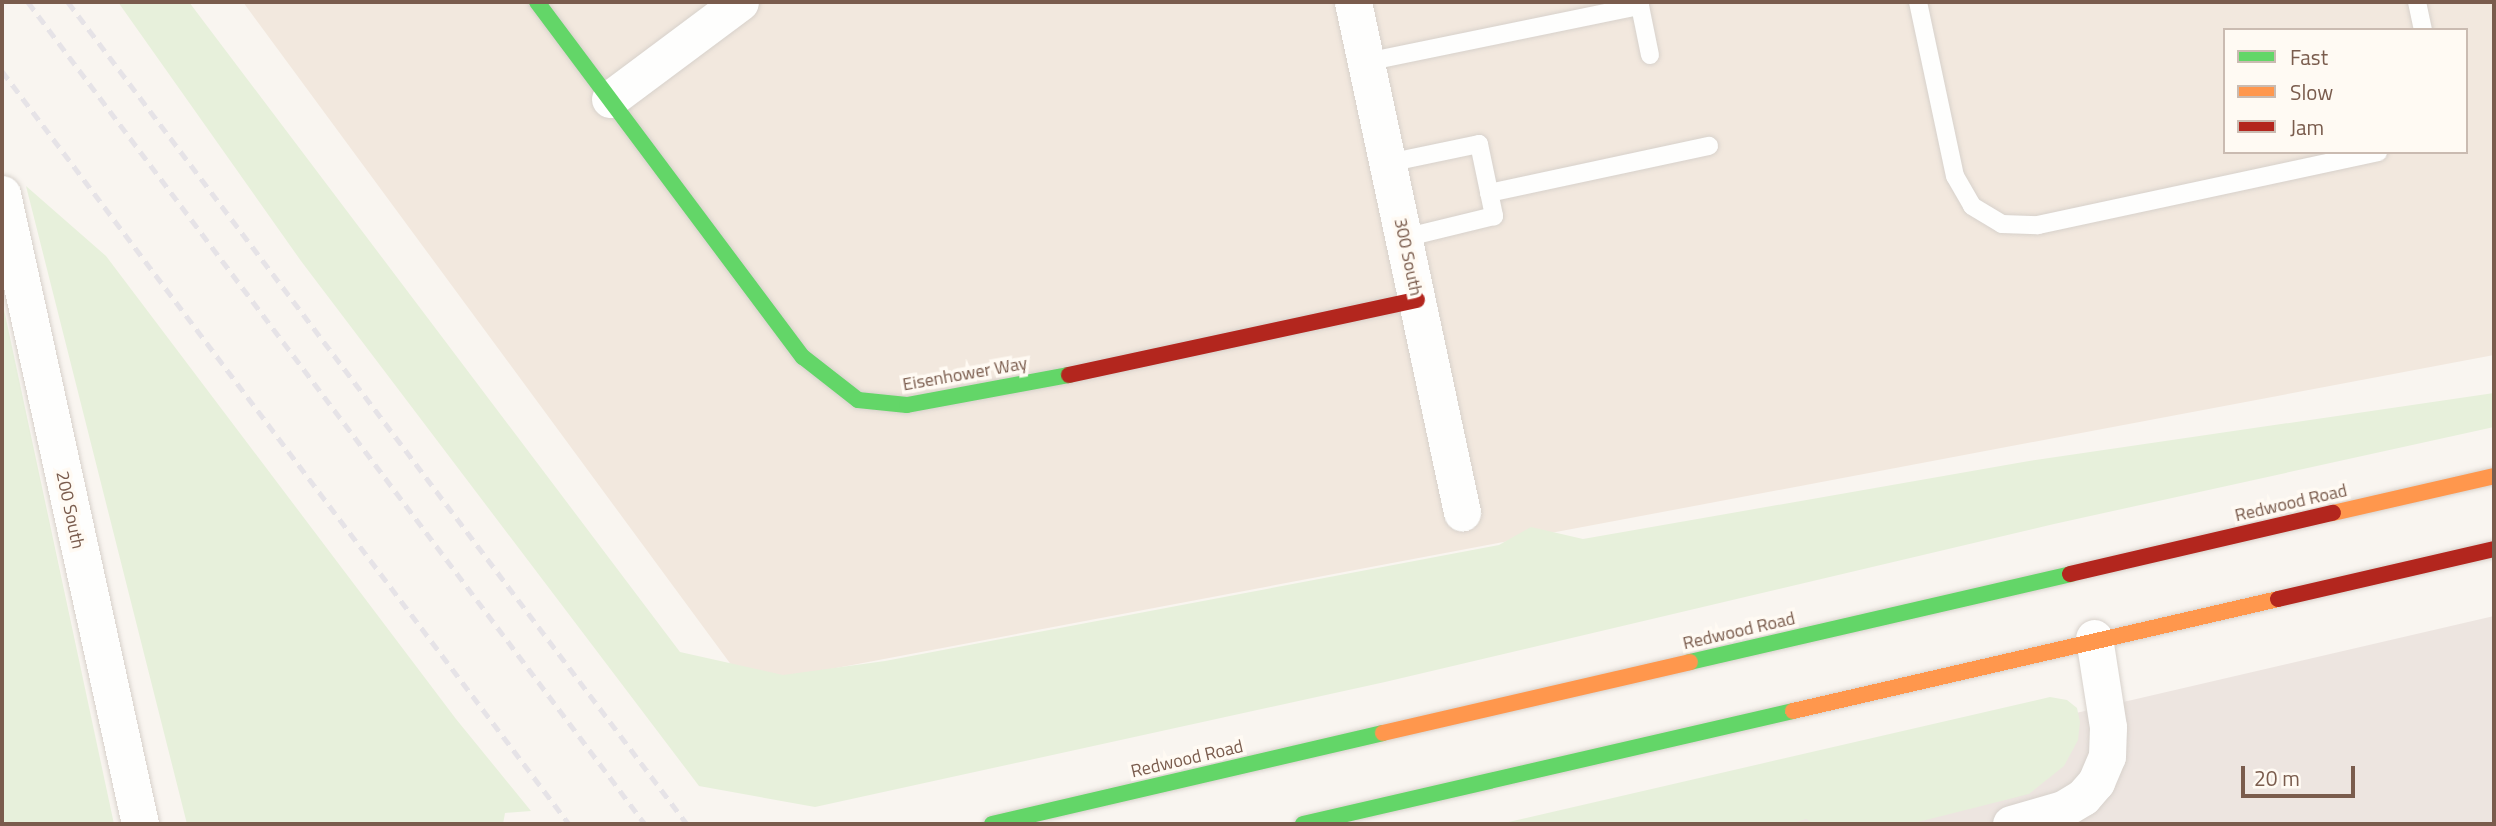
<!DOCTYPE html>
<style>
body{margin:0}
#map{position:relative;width:2496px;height:826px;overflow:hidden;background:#f9f5f0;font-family:"Titillium Web",sans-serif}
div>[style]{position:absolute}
.residential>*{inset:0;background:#f2e8de}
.industrial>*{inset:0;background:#ede5e0}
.green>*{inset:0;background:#e7f0db}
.roads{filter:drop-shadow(0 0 2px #d7d1cb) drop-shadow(0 0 2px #d7d1cb)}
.lane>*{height:18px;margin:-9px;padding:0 9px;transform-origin:9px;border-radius:9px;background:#fefefd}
.street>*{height:37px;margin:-18.5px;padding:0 18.5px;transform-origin:18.5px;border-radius:18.5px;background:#fefefd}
.fast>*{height:16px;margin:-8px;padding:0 8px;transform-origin:8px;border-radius:8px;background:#63d668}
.slow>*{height:16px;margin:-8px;padding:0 8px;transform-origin:8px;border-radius:8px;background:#ff974d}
.jam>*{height:16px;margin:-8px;padding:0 8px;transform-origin:8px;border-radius:8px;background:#b3261e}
.rail>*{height:5px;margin-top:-2.5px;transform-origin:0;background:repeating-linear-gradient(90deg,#e6e3e7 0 10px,transparent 0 17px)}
span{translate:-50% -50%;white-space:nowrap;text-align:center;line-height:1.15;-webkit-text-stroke:7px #fffaf3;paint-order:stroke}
.street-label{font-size:18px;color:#7a5c4d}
.frame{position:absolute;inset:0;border:4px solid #7a5c4d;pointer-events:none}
.legend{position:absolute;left:2223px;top:28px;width:245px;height:126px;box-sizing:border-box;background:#fffaf3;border:2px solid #cabbb1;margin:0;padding:9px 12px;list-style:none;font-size:21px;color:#7a5c4d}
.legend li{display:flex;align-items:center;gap:14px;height:35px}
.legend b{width:35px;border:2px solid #cabbb1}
.scale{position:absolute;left:2241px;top:766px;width:114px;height:32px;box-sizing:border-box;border:4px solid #7a5c4d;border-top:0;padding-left:9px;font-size:21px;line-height:24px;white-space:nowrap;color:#7a5c4d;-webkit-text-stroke:5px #fffaf3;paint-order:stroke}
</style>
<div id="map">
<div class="residential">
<div style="clip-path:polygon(evenodd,243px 2px,2494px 2px,2494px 355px,746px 685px,243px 2px,2225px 30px,2466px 30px,2466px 152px,2225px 152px,2225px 30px)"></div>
</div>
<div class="industrial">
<div style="clip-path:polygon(2494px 616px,2494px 824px,1597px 824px,1787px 780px)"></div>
</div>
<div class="green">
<div style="clip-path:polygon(118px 2px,189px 2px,680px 652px,783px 675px,885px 661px,1499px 545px,1531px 527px,1583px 539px,2029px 461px,2494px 393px,2494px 427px,2054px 524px,1385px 682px,815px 807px,699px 786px,301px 261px)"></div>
<div style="clip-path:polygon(26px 186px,106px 256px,456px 719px,531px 811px,505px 813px,503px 824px,187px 824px)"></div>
<div style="clip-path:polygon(2px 300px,114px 824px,2px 824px)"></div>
<div style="clip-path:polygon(2050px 697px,2067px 700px,2077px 708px,2080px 722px,2078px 740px,2064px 766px,2029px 794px,1910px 824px,1814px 824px,1806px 819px,1790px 824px,1500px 824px)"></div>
</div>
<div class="roads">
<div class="lane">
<div style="left:1918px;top:2px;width:178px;rotate:78deg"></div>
<div style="left:1955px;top:176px;width:34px;rotate:60deg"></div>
<div style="left:1972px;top:206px;width:35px;rotate:31deg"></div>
<div style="left:2002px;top:224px;width:36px;rotate:2deg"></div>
<div style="left:2038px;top:225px;width:348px;rotate:-12.1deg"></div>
<div style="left:2417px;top:2px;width:29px;rotate:78deg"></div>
<div style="left:1366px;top:62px;width:280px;rotate:-11.6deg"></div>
<div style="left:1640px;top:6px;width:50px;rotate:78.5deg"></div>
<div style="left:1388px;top:163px;width:93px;rotate:-11.8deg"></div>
<div style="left:1479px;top:144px;width:74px;rotate:78.2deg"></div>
<div style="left:1494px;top:216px;width:93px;rotate:166.3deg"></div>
<div style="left:1489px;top:193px;width:225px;rotate:-12.1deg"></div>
</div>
<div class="street">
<div style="left:1353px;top:2px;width:522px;rotate:77.94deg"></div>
<div style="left:610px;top:99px;width:162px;rotate:-36.7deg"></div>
<div style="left:2px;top:194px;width:645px;rotate:77.64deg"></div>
<div style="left:2011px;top:824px;width:54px;rotate:-16.1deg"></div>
<div style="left:2063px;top:809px;width:23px;rotate:-31deg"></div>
<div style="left:2083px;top:797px;width:20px;rotate:-49deg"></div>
<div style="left:2096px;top:782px;width:28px;rotate:-67deg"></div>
<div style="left:2107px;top:756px;width:29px;rotate:-88deg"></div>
<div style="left:2108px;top:727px;width:90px;rotate:-98.9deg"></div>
</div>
<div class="fast">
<div style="left:537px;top:2px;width:444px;rotate:53.2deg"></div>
<div style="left:803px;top:357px;width:70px;rotate:38deg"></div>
<div style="left:858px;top:400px;width:49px;rotate:5.8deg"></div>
<div style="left:907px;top:405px;width:165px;rotate:-10.5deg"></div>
<div style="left:1690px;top:662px;width:390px;rotate:-13deg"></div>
<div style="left:992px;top:824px;width:401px;rotate:-13.1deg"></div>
<div style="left:1303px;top:824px;width:503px;rotate:-12.99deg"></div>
</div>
<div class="slow">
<div style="left:2333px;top:513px;width:165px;rotate:-12.9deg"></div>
<div style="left:1793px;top:711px;width:498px;rotate:-13deg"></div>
<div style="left:1383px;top:733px;width:315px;rotate:-13deg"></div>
</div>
<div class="jam">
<div style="left:1069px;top:375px;width:356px;rotate:-12.2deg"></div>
<div style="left:2070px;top:574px;width:270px;rotate:-13.1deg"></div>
<div style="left:2278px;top:599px;width:222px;rotate:-13deg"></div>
</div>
</div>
<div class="rail">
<div style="left:28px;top:2px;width:1028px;rotate:53.11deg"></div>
<div style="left:68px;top:2px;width:1029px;rotate:53.02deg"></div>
<div style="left:2px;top:71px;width:943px;rotate:53.02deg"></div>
</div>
<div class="street-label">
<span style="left:1408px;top:257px;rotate:78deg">300 South</span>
<span style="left:965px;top:374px;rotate:-10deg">Eisenhower Way</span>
<span style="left:2291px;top:503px;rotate:-13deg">Redwood Road</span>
<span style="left:70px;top:510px;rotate:78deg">200 South</span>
<span style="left:1739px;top:631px;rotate:-13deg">Redwood Road</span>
<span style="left:1187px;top:759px;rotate:-13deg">Redwood Road</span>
</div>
<div class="frame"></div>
<ul class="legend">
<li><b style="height:9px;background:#63d668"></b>Fast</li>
<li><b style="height:9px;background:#ff974d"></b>Slow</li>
<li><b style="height:9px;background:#b3261e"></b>Jam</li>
</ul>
<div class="scale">20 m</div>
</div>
